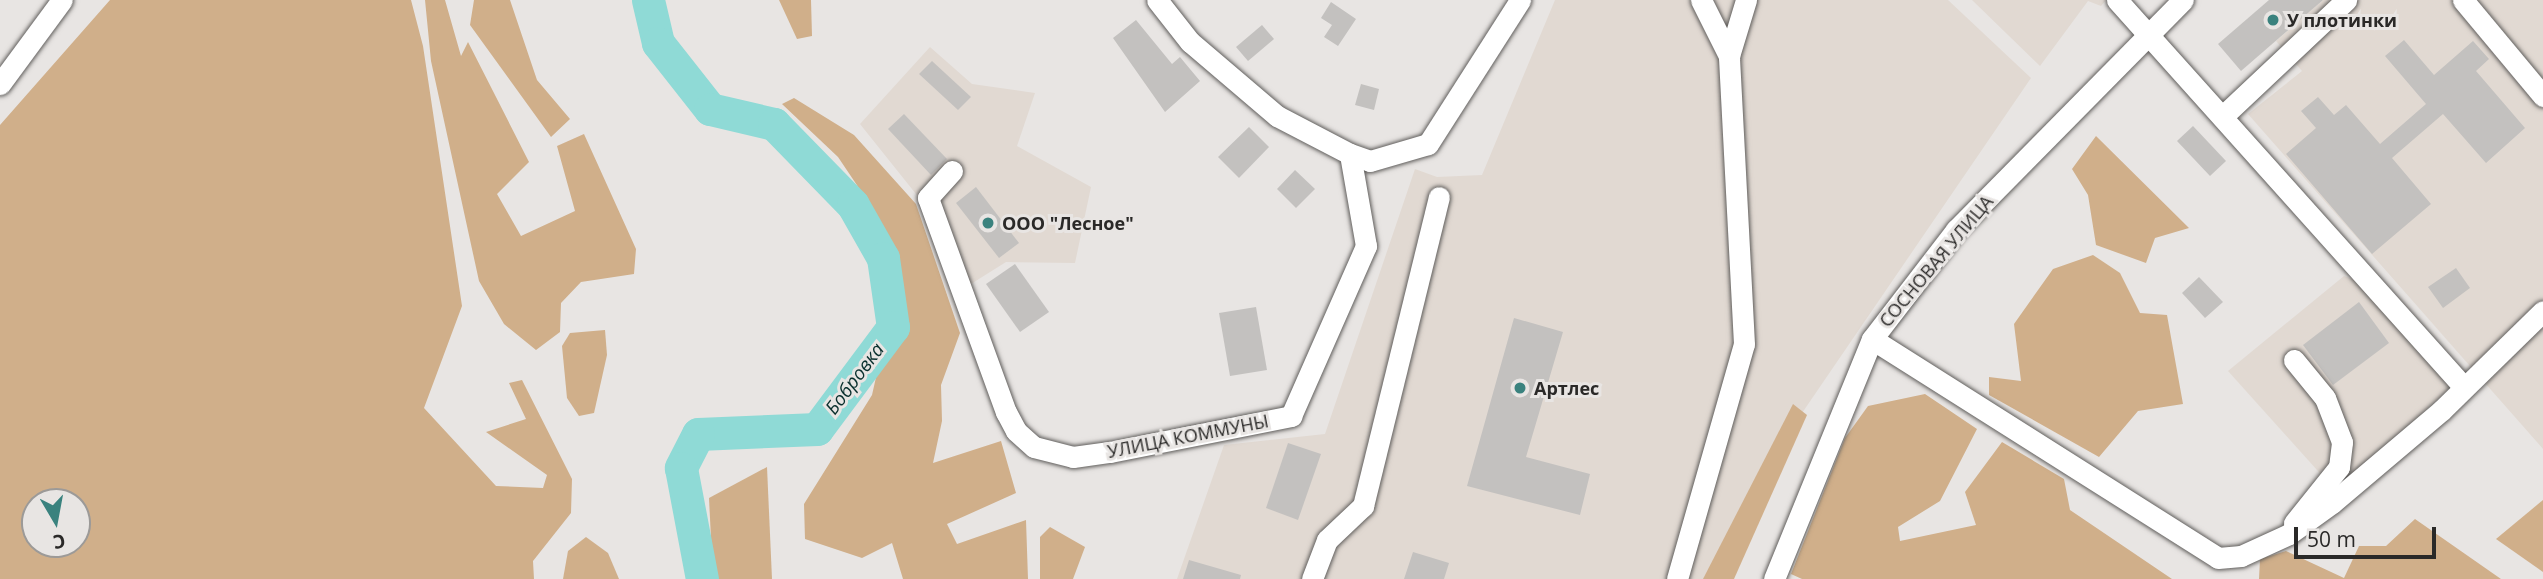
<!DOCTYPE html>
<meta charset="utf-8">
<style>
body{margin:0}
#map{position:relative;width:2543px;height:579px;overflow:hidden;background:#e8e5e3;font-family:"Open Sans",sans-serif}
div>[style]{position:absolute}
.built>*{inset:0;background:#e1d9d2}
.green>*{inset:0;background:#d0af8a}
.river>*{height:33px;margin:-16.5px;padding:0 16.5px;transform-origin:16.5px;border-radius:16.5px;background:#8fdad6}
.building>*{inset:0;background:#c3c1bf}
.roads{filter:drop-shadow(0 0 2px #605e5c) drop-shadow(0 0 2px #605e5c)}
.minor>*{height:21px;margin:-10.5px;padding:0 10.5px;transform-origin:10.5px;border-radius:10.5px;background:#fff}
.dots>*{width:19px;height:19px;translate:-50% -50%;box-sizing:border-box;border:4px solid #e8e5e3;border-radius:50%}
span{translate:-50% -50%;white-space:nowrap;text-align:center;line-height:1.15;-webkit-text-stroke:6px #e8e5e3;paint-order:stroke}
.poi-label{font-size:18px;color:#2a2928;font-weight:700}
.left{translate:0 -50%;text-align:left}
.street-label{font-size:18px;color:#2a2928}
.water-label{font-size:19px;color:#0a302e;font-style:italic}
.north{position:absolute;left:21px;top:488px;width:70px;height:70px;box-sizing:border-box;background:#e8e5e3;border:2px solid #9c9a98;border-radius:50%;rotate:170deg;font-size:19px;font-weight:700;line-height:28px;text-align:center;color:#2a2928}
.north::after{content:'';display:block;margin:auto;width:24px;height:32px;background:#3a827e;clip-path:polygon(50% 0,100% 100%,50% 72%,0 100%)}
.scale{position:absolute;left:2294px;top:527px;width:142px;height:32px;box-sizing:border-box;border:4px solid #2a2928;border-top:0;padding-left:9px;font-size:21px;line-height:24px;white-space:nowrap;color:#2a2928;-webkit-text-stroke:5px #e8e5e3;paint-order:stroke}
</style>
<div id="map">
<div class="built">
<div style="clip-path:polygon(1555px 0,1948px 0,2031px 78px,1800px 416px,1709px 579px,1177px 579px,1224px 445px,1325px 434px,1415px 169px,1437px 177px,1482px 175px)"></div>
<div style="clip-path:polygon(1972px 0,2106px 0,2101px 6px,2088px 1px,2040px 66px)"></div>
<div style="clip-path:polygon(2323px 0,2543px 0,2543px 449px,2248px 114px,2302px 71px,2276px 41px)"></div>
<div style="clip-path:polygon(930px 47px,972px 84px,1035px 93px,1017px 146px,1091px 187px,1075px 263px,1006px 262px,955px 294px,920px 199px,860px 124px)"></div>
<div style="clip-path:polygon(2344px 276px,2362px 283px,2453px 386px,2335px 490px,2228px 371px)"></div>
</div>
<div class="green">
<div style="clip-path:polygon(evenodd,110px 0,411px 0,423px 46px,462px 306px,424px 408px,496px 486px,543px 488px,547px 475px,486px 432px,526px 419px,509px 383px,522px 380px,572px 479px,571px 513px,533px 561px,534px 579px,0 579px,0 125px,110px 0,35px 502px,77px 502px,77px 544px,35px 544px,35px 502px)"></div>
<div style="clip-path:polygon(425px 0,445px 0,461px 56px,468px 42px,529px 162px,497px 194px,521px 236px,575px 211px,557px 146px,584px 134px,636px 249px,634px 274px,581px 282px,561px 303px,560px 332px,536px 350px,504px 324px,479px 281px,431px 61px)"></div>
<div style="clip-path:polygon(474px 0,510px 0,537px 80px,570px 119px,551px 137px,470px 25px)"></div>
<div style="clip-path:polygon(779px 0,811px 0,812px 36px,797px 39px)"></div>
<div style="clip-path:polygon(794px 98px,854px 135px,916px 204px,960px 333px,941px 385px,942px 421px,933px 463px,1001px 441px,1016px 493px,947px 524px,957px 544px,1026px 520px,1028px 579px,903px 579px,892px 543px,862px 558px,805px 539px,804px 504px,872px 395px,879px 364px,907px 333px,894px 265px,873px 209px,838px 157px,782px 104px)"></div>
<div style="clip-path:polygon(2096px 136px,2189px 228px,2155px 238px,2146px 263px,2096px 245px,2088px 195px,2072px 169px)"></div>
<div style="clip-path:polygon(2093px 255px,2120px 273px,2140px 313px,2167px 315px,2183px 404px,2138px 411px,2099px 457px,1989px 395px,1989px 377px,2021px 381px,2014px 324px,2053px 269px)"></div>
<div style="clip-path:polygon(605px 330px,607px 355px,594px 413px,579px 416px,567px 398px,562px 346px,570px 333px)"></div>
<div style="clip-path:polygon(1925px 394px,1977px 429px,1940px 501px,1898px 527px,1900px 541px,1976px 525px,1965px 492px,2002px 442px,2064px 479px,2070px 510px,2172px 579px,1802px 579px,1791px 574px,1845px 438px,1868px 406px)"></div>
<div style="clip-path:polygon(1793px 404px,1807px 415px,1734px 579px,1703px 579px)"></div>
<div style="clip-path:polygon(767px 467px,772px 579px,713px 579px,709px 498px)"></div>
<div style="clip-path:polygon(2543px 500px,2543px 572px,2496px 539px)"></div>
<div style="clip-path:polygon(2415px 519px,2501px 579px,2259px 579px,2260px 559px,2286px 551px,2344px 578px,2359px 546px,2386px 546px)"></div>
<div style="clip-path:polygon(1050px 527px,1085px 547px,1073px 579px,1040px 579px,1040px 537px)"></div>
<div style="clip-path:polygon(586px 537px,608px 553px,619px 579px,563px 579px,568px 551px)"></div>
</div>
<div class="river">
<div style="left:648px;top:0;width:44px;rotate:76.9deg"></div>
<div style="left:658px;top:43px;width:84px;rotate:51.8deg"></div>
<div style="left:710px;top:109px;width:66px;rotate:13.2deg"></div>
<div style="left:774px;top:124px;width:113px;rotate:45.7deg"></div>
<div style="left:853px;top:205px;width:61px;rotate:60.5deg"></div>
<div style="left:883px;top:258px;width:70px;rotate:81.8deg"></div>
<div style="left:893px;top:327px;width:127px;rotate:126.7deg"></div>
<div style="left:817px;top:429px;width:119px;rotate:177.6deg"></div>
<div style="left:698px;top:434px;width:38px;rotate:117deg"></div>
<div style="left:681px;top:468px;width:113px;rotate:79.3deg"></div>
</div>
<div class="building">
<div style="clip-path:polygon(2269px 0,2323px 0,2241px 71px,2218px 44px)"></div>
<div style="clip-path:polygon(1331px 2px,1356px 19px,1338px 46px,1324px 37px,1332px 25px,1321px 18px)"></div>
<div style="clip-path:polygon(1136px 20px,1172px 64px,1180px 57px,1200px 81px,1165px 112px,1113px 38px)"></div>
<div style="clip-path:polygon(1262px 25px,1274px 39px,1248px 61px,1236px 47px)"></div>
<div style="clip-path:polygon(2404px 40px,2434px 75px,2473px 41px,2489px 59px,2476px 71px,2525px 128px,2486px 163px,2443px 114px,2392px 158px,2431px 204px,2372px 254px,2286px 154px,2316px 128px,2301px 111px,2318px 97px,2334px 115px,2346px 105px,2380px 144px,2426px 104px,2385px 56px)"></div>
<div style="clip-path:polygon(932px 61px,971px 97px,958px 110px,919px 74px)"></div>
<div style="clip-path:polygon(1361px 84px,1379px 89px,1374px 110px,1355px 105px)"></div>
<div style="clip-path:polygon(904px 114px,947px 159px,931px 175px,888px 129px)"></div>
<div style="clip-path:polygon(2193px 126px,2226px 161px,2210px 176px,2177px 141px)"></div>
<div style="clip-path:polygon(1249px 127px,1269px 147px,1239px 178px,1218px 157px)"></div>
<div style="clip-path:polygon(1295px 170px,1315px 189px,1296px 208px,1277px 189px)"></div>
<div style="clip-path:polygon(976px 187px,1019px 243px,999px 258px,956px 203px)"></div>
<div style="clip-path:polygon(1015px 264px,1049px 312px,1020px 332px,986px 284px)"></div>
<div style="clip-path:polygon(2456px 268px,2470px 288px,2443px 308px,2428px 287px)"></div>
<div style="clip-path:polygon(2199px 277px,2223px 302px,2205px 318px,2182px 293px)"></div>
<div style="clip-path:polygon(2359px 302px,2389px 343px,2333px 385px,2303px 345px)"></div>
<div style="clip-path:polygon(1256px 307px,1267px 370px,1230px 376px,1219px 313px)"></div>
<div style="clip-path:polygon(1514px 318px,1563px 332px,1526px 457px,1590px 474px,1580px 515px,1467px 486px)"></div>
<div style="clip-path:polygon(1288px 443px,1321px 454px,1298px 520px,1266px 508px)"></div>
<div style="clip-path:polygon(1413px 552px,1449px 563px,1444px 579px,1404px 579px)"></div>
<div style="clip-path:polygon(1189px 560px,1241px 575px,1240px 579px,1183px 579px)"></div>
</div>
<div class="roads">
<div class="minor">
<div style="left:1701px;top:0;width:63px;rotate:63.4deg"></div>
<div style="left:2117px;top:0;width:517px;rotate:48.14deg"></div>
<div style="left:2463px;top:0;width:125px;rotate:50.2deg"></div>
<div style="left:0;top:84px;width:104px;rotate:-53.6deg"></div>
<div style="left:2224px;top:115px;width:168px;rotate:-43.3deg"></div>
<div style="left:1350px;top:154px;width:21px;rotate:19deg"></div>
<div style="left:1370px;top:161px;width:60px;rotate:-16.3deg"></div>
<div style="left:1428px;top:144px;width:171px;rotate:-57.4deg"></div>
<div style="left:952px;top:171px;width:36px;rotate:132deg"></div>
<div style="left:928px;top:198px;width:228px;rotate:70deg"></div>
<div style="left:1006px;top:412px;width:21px;rotate:62deg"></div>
<div style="left:1016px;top:431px;width:24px;rotate:42deg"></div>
<div style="left:1034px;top:447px;width:40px;rotate:14.4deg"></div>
<div style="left:1073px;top:457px;width:37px;rotate:-8deg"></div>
<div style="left:1110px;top:452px;width:185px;rotate:-11.2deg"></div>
<div style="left:1291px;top:416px;width:186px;rotate:-66.2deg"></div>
<div style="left:1366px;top:246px;width:93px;rotate:-99.9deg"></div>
<div style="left:1350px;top:154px;width:82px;rotate:-152.5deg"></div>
<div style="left:1277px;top:116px;width:114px;rotate:-139.6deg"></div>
<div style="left:1190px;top:42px;width:53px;rotate:-128.2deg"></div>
<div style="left:1872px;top:339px;width:409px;rotate:32.3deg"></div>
<div style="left:2218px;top:558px;width:23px;rotate:-5deg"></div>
<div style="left:2241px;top:556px;width:53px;rotate:-24.6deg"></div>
<div style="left:2289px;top:534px;width:53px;rotate:-35.8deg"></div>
<div style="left:2332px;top:503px;width:144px;rotate:-40.2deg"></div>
<div style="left:2442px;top:410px;width:141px;rotate:-44.4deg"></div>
<div style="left:2294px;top:523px;width:72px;rotate:-51.2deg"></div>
<div style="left:2339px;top:467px;width:25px;rotate:-83deg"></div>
<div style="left:2342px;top:442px;width:47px;rotate:-111.1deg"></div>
<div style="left:2325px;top:398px;width:49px;rotate:-129.2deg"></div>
<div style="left:1312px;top:579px;width:42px;rotate:-69deg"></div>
<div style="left:1327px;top:540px;width:50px;rotate:-43.4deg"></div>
<div style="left:1363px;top:506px;width:318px;rotate:-76.2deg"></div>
<div style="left:1677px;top:579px;width:244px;rotate:-74.1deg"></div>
<div style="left:1744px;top:344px;width:288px;rotate:-93deg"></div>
<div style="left:1729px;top:56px;width:59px;rotate:-73.1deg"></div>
<div style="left:1774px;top:579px;width:259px;rotate:-67.8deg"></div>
<div style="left:1872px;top:339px;width:138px;rotate:-52.4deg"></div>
<div style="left:1956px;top:230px;width:323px;rotate:-45.4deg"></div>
</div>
</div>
<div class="dots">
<div style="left:2273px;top:20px;background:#3a827e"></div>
<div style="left:988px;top:223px;background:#3a827e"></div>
<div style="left:1520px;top:388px;background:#3a827e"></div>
</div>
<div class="poi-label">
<span class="left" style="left:2287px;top:20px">У плотинки</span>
<span class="left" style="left:1002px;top:223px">ООО "Лесное"</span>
<span class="left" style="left:1534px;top:388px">Артлес</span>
</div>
<div class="street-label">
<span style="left:1936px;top:261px;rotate:-50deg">СОСНОВАЯ УЛИЦА</span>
<span style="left:1188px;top:436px;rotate:-11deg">УЛИЦА КОММУНЫ</span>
</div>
<div class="water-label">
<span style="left:855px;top:379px;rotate:-53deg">Бобровка</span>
</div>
<div class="north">С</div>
<div class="scale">50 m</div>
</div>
